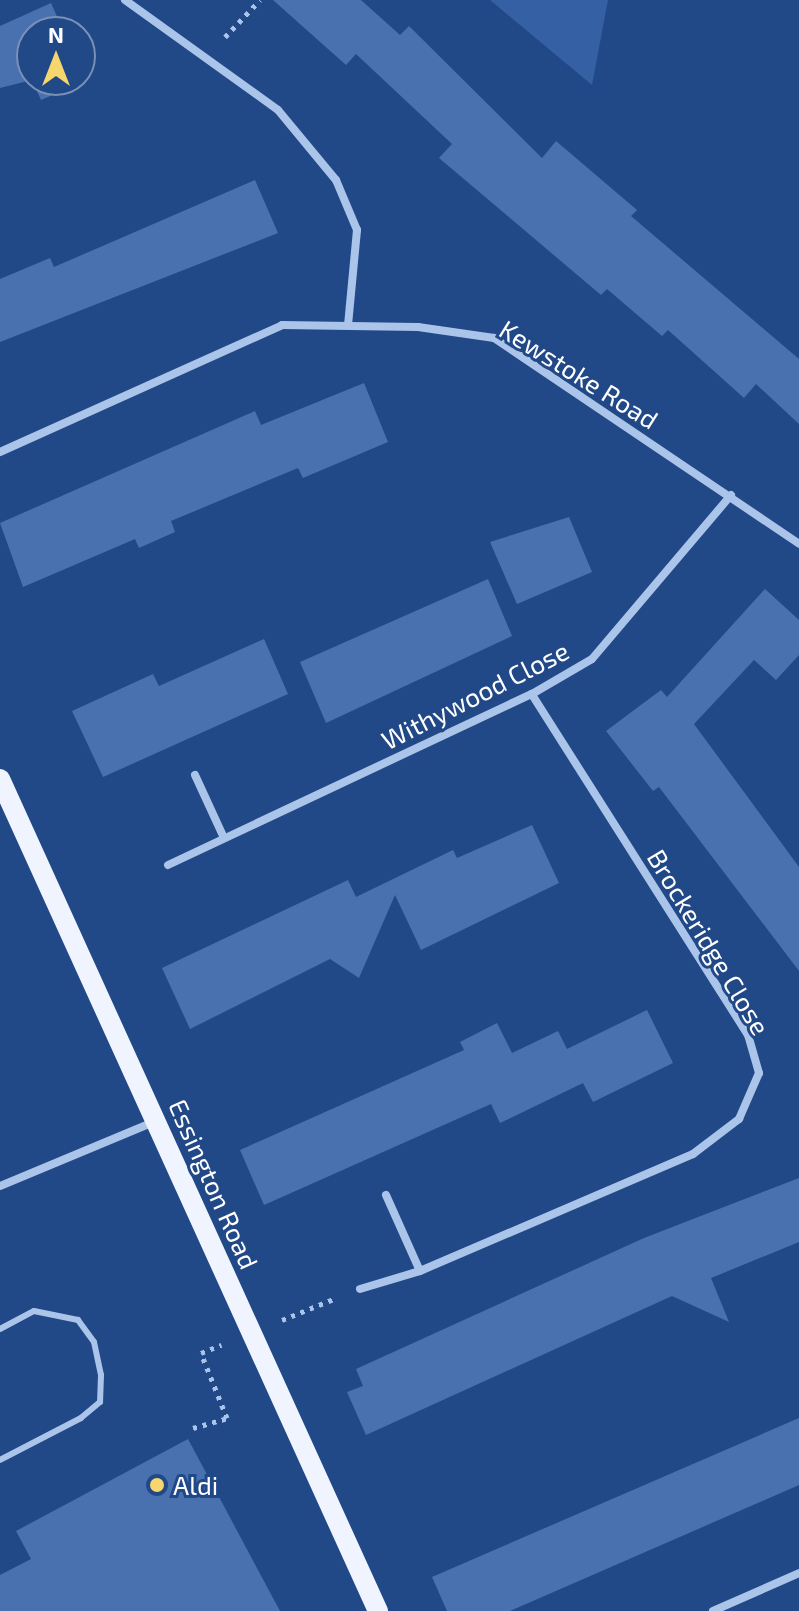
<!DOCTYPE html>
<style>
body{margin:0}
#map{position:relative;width:799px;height:1611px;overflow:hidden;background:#214887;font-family:"Exo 2",sans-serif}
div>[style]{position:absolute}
.green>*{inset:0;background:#3561a4}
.building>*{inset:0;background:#4a71af}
.path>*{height:5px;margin-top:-2.5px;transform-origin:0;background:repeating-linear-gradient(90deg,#abc4ea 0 4px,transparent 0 10px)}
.lane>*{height:6px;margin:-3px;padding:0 3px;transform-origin:3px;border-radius:3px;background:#abc4ea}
.street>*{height:8px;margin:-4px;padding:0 4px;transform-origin:4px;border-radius:4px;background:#abc4ea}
.primary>*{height:20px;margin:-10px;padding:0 10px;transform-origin:10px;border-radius:10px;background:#eff4fe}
.dots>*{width:22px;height:22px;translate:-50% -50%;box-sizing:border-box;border:4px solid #214887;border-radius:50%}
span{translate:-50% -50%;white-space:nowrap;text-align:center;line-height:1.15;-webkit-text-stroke:6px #214887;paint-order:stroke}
.street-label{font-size:26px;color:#fff}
.poi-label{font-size:26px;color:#fff}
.left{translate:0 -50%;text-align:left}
.north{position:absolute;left:16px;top:16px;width:80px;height:80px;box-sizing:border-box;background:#214887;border:2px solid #7a91b7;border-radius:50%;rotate:0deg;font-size:22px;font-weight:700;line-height:32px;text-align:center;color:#fff}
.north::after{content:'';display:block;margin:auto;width:28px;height:36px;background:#f6d66d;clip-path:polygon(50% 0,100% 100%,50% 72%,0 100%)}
</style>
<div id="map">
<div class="green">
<div style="clip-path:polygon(490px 0,608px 0,592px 85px)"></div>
</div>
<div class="building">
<div style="clip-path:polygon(273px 0,361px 0,400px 35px,409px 26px,542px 158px,556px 141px,637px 210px,631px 216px,799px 359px,799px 424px,756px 384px,744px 398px,668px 330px,662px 336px,607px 289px,601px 295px,439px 158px,452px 144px,356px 54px,346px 65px)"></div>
<div style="clip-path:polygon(51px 3px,64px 32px,32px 32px,32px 80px,0 88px,0 26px)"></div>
<div style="clip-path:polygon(80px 67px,86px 81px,41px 100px,32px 80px,80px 80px)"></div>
<div style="clip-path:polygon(255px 180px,278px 233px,0 342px,0 279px,50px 258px,54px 267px)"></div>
<div style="clip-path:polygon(364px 383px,388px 442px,303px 478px,298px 468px,171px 521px,175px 532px,139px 548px,135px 539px,23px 587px,0 523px,255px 411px,261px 425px)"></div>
<div style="clip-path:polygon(569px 517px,592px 572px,517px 604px,490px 542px)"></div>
<div style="clip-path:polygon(488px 579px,512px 636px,326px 723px,300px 662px)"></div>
<div style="clip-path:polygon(765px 589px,799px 620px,799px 655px,776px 680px,754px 660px,694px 724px,799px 867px,799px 971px,659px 787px,653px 791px,606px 731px,661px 690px,667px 697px)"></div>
<div style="clip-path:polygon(264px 639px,288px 694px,103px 777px,72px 711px,153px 674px,159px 686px)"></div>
<div style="clip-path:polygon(532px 825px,559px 883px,421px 950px,395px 895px,359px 978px,330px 959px,190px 1029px,162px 968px,348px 880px,356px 897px,453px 850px,457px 858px)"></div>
<div style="clip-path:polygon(647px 1010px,673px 1063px,593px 1102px,583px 1083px,500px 1123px,491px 1104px,264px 1205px,240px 1150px,464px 1050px,460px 1042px,497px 1023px,512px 1053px,558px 1031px,567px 1049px)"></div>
<div style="clip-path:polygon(799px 1178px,799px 1242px,711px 1278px,729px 1322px,672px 1296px,366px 1435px,347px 1392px,363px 1386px,356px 1369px,644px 1238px)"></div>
<div style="clip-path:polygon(799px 1418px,799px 1485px,510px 1611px,447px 1611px,432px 1577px)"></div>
<div style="clip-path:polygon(188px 1439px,280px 1611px,0 1611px,0 1575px,31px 1559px,16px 1531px)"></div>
</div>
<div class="path">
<div style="left:225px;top:37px;width:51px;rotate:-46.6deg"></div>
<div style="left:282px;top:1320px;width:58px;rotate:-22.2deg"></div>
<div style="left:193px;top:1428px;width:35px;rotate:-16deg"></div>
<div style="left:227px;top:1418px;width:70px;rotate:-111.8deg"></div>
<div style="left:201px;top:1353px;width:22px;rotate:-22deg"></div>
</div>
<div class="lane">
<div style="left:0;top:1329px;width:38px;rotate:-28deg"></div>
<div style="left:34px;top:1311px;width:45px;rotate:11.6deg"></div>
<div style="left:78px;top:1320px;width:27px;rotate:54deg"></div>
<div style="left:94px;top:1342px;width:34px;rotate:78deg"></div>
<div style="left:101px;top:1375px;width:27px;rotate:92deg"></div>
<div style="left:100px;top:1402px;width:25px;rotate:140deg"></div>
<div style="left:81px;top:1418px;width:91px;rotate:152.6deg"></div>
</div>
<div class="street">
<div style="left:125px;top:0;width:188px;rotate:35.7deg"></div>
<div style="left:278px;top:110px;width:91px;rotate:50.4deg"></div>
<div style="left:336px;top:180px;width:54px;rotate:67.2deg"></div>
<div style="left:357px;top:230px;width:95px;rotate:95.4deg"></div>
<div style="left:0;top:452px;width:309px;rotate:-24.2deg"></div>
<div style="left:282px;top:325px;width:136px;rotate:0.8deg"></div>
<div style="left:418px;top:327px;width:77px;rotate:8.2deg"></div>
<div style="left:494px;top:338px;width:368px;rotate:34deg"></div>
<div style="left:195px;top:775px;width:69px;rotate:65.3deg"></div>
<div style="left:168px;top:865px;width:402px;rotate:-25.2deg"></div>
<div style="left:532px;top:694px;width:69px;rotate:-30.3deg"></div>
<div style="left:592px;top:659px;width:215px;rotate:-49.7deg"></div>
<div style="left:0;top:1186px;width:169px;rotate:-22.6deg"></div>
<div style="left:386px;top:1195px;width:83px;rotate:65.9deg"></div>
<div style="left:360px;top:1289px;width:63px;rotate:-16.7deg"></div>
<div style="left:420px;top:1271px;width:297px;rotate:-23.2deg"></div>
<div style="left:693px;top:1154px;width:58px;rotate:-37.3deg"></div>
<div style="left:739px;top:1119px;width:50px;rotate:-66.5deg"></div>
<div style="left:759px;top:1073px;width:40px;rotate:-106deg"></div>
<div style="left:748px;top:1035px;width:404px;rotate:-122.4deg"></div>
<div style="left:713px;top:1611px;width:94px;rotate:-23.8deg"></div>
</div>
<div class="primary">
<div style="left:0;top:779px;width:914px;rotate:65.57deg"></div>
</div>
<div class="dots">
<div style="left:157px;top:1485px;background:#f6d66d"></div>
</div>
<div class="street-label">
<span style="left:579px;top:374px;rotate:32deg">Kewstoke Road</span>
<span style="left:475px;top:695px;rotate:-27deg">Withywood Close</span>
<span style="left:709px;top:942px;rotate:59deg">Brockeridge Close</span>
<span style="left:214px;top:1184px;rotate:66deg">Essington Road</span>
</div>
<div class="poi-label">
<span class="left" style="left:173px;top:1485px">Aldi</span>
</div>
<div class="north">N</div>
</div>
